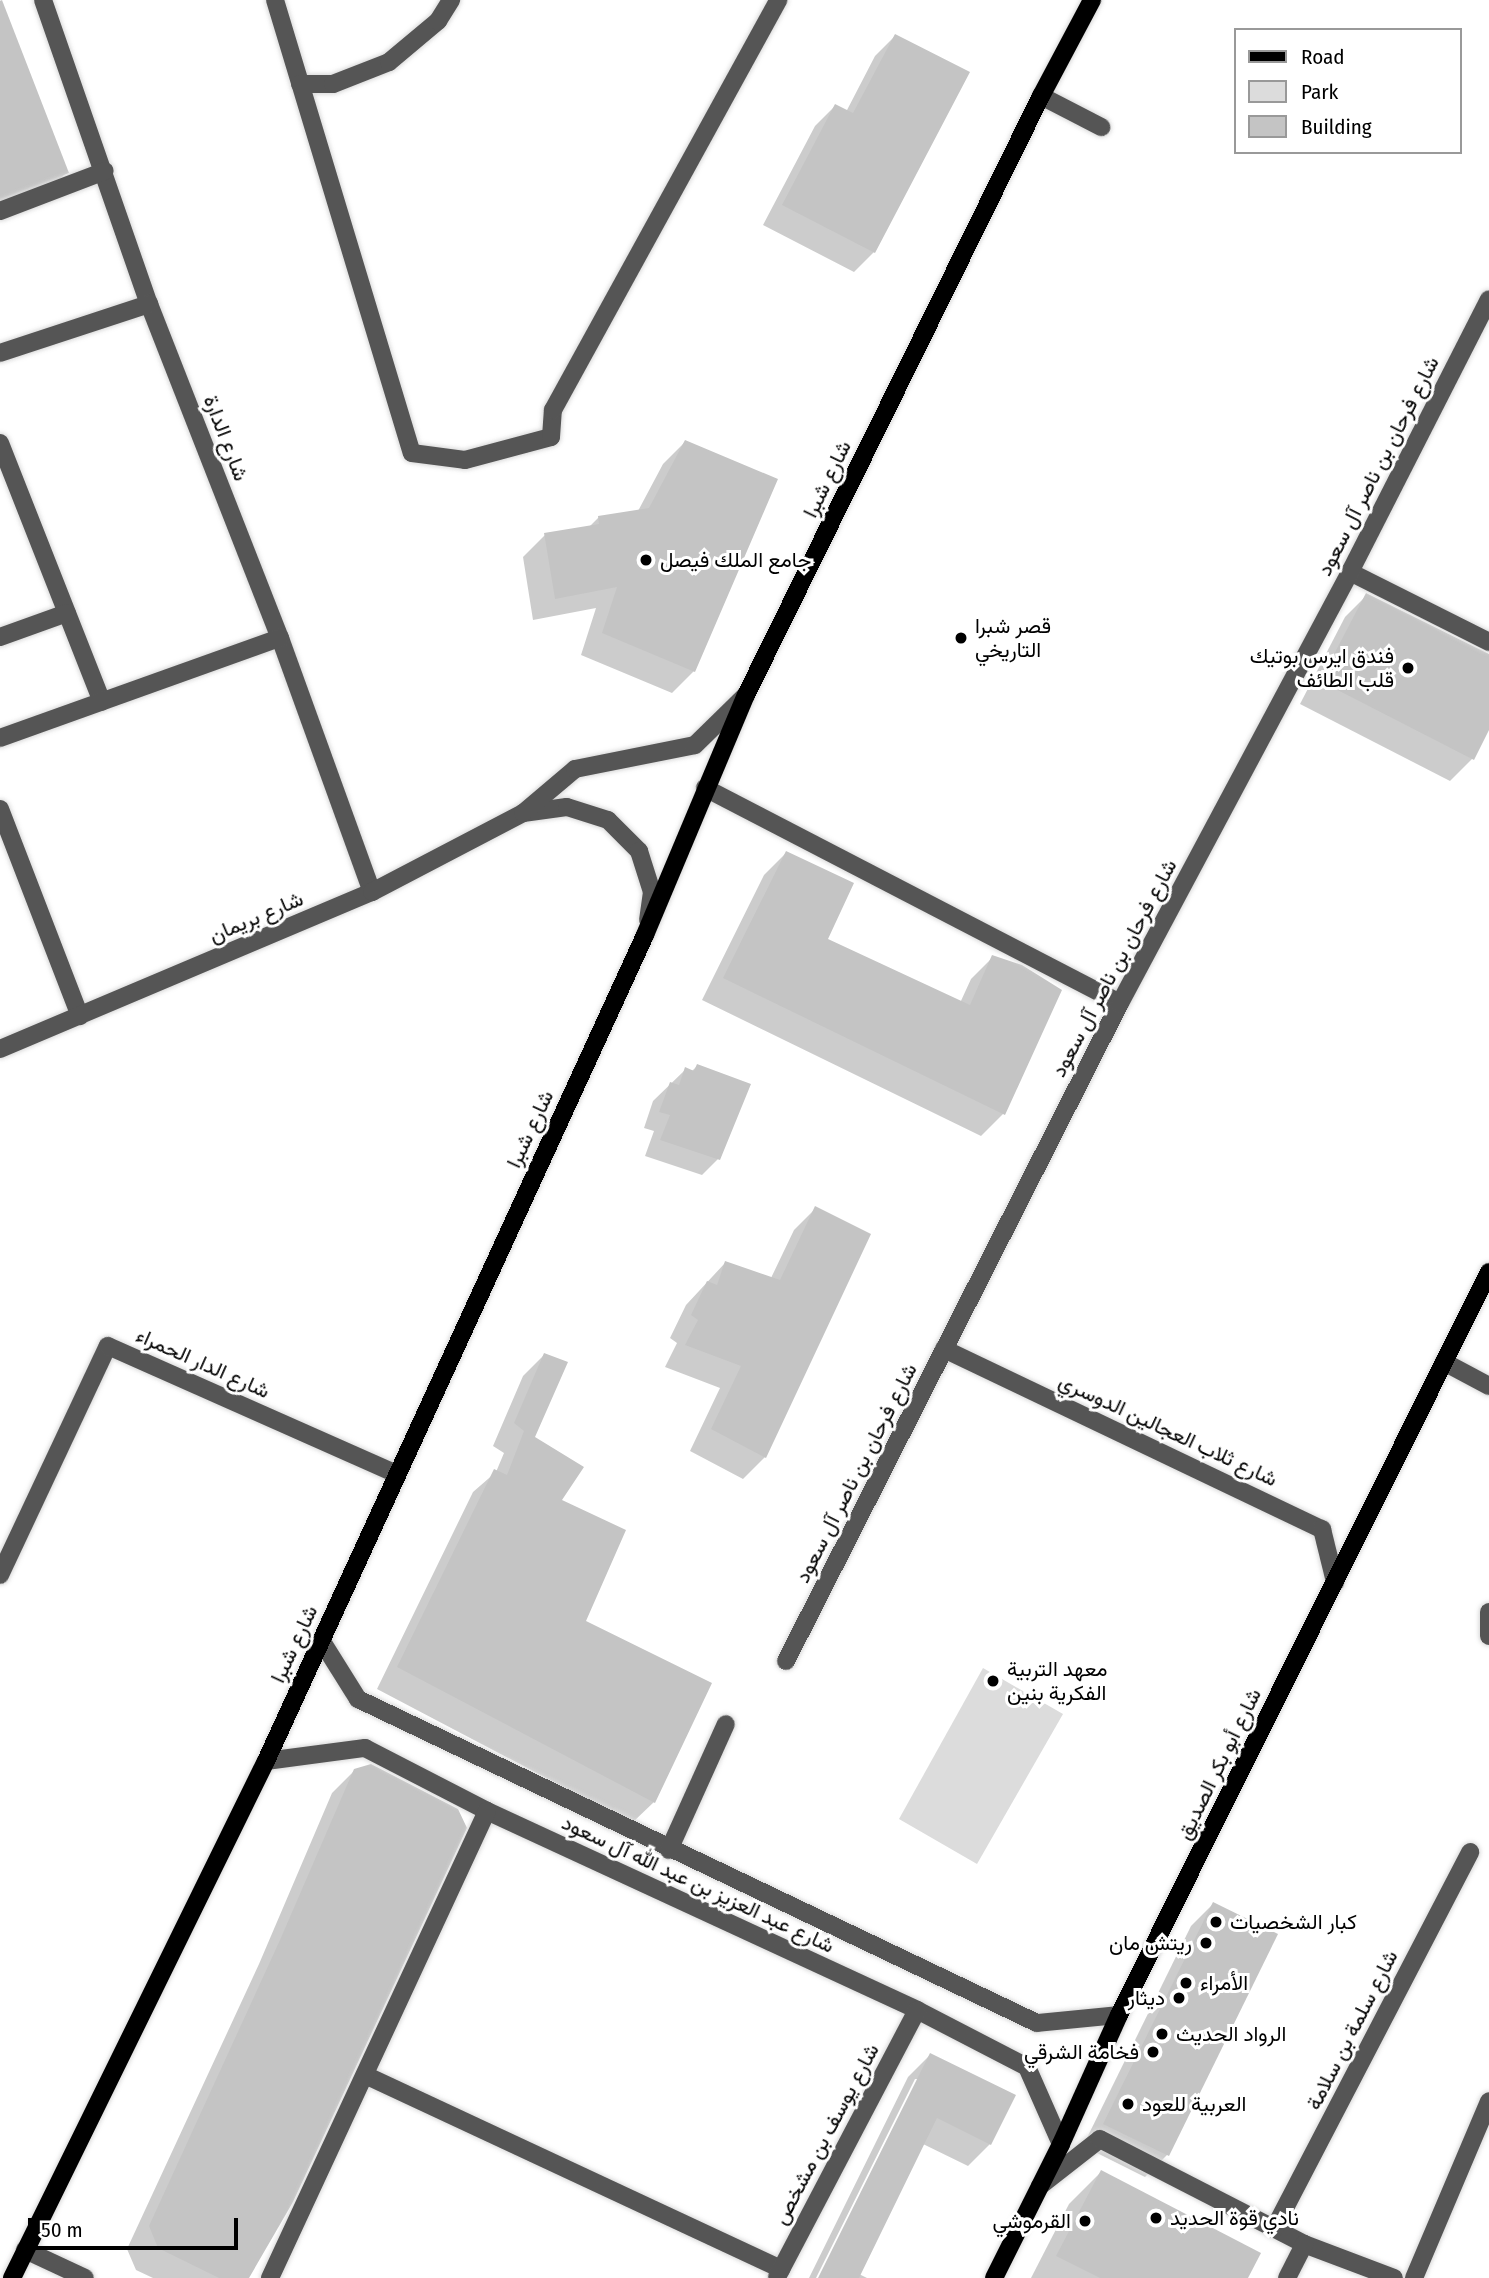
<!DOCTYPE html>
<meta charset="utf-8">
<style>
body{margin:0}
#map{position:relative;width:1489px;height:2278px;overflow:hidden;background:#fff;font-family:"Fira Sans Condensed",Vazirmatn,sans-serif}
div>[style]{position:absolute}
.green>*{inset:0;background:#dcdcdc}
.shadow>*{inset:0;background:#0003}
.building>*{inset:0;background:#c4c4c4}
.roads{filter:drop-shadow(0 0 2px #dbdbdb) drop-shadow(0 0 2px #dbdbdb)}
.minor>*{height:18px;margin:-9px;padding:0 9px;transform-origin:9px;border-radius:9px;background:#555}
.major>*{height:18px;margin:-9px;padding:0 9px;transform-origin:9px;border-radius:9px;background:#000}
.dots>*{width:19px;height:19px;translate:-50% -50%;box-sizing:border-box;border:4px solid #fff;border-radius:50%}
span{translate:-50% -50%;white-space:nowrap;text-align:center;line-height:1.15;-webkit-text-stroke:6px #fff;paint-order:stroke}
.street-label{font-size:21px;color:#000}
.poi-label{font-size:21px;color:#000}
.left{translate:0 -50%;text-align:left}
.right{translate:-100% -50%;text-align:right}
.legend{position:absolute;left:1234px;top:28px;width:228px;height:126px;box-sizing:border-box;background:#fff;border:2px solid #999;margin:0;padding:9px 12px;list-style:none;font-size:21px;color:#000}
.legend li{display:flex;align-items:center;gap:14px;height:35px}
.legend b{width:35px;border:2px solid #999}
.scale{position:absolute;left:28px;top:2218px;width:210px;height:32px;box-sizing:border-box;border:4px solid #000;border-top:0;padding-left:9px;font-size:21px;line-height:24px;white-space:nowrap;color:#000;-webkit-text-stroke:5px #fff;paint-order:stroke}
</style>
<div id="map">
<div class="green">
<div style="clip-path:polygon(983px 1668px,1063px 1714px,977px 1864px,899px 1819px)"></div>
</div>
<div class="shadow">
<div style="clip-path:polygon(0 0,67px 172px,35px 204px,0 218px)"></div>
<div style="clip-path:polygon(895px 36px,874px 252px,854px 272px,763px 225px,815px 126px,835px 106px,846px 112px,875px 56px)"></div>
<div style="clip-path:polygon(685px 442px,694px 671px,672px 693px,581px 655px,596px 608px,533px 620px,523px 557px,545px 535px,589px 527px,599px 517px,638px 511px,663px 464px)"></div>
<div style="clip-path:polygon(1367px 595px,1489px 656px,1489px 727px,1472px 759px,1450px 781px,1300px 704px,1345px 617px)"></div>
<div style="clip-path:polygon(786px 853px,826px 940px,960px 1003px,971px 979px,993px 957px,1003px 1114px,981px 1136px,702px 1000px,764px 875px)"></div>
<div style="clip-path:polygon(697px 1066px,718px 1159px,702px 1175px,645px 1156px,654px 1131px,644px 1128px,653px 1101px,686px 1069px,691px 1072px)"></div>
<div style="clip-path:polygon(816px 1208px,765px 1457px,743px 1479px,690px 1451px,720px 1388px,665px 1367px,677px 1343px,670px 1338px,686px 1305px,725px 1263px,771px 1278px,794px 1230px)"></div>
<div style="clip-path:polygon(544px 1355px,533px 1438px,560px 1501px,584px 1621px,654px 1802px,632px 1823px,377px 1689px,473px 1492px,496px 1472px,504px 1453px,493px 1446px,523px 1376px)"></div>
<div style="clip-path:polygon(355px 1770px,247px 2278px,153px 2278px,136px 2270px,127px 2249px,259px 1964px,332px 1793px)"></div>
<div style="clip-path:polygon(1213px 1904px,1167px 2155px,1145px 2177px,1083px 2146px,1191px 1926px)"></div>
<div style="clip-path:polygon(930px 2055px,990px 2144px,968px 2166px,923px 2144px,859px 2274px,867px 2278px,820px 2278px,919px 2079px,915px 2079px,816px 2278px,809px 2278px,908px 2077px)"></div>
<div style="clip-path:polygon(1101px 2172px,1246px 2278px,1031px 2278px,1069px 2204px)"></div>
</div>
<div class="building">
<div style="clip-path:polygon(2px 0,69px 173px,0 199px,0 1px)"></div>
<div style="clip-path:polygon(895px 34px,970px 72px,875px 253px,782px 205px,835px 104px,853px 113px)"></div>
<div style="clip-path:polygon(685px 440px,778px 479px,695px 672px,602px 633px,617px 587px,555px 599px,544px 533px,599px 524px,598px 516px,649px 508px)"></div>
<div style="clip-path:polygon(1366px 593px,1489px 654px,1489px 730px,1474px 760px,1320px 681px)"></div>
<div style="clip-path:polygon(786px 851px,854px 883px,828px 939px,970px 1005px,992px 955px,1022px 965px,1062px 990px,1005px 1115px,723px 978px)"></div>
<div style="clip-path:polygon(697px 1064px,751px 1084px,720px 1160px,660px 1140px,670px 1115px,659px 1112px,670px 1082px,679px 1085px,685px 1067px,694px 1071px)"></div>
<div style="clip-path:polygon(815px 1206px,871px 1234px,766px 1458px,711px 1429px,741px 1366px,685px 1345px,698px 1320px,691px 1315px,707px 1281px,717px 1285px,725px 1261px,780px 1280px)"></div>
<div style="clip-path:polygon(544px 1353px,568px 1362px,535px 1437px,584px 1467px,562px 1500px,626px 1530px,586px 1621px,712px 1683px,655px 1803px,397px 1667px,494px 1469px,507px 1475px,524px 1431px,514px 1423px)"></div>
<div style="clip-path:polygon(371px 1764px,458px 1809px,467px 1828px,293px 2202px,249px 2278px,219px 2278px,158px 2248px,149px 2226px,280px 1940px,354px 1769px)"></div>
<div style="clip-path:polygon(1213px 1902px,1278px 1934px,1169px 2156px,1103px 2124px)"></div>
<div style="clip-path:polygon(930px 2053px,1016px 2095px,991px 2145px,937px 2118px,859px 2278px,818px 2278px)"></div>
<div style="clip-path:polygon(1101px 2170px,1261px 2253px,1248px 2278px,1100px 2278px,1056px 2256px)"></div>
</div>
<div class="roads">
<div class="minor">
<div style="left:43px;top:0;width:322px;rotate:70.8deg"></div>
<div style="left:149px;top:304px;width:359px;rotate:68.6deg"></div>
<div style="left:280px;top:638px;width:270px;rotate:70.1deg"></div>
<div style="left:275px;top:0;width:473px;rotate:73.2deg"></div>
<div style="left:412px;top:453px;width:53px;rotate:7.5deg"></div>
<div style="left:465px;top:460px;width:89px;rotate:-15deg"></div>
<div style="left:551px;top:437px;width:27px;rotate:-86deg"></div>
<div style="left:553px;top:410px;width:468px;rotate:-61.2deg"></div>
<div style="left:300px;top:84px;width:33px"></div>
<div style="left:333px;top:84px;width:60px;rotate:-21.4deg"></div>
<div style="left:389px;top:62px;width:64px;rotate:-39.9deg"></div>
<div style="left:438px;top:21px;width:25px;rotate:-58deg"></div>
<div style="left:1041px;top:96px;width:68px;rotate:27.3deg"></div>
<div style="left:0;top:211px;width:112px;rotate:-20.9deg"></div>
<div style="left:0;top:353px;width:157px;rotate:-18.2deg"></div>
<div style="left:0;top:443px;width:278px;rotate:68.5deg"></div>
<div style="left:1350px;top:572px;width:156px;rotate:26.7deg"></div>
<div style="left:0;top:637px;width:71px;rotate:-19.7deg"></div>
<div style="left:0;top:738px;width:297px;rotate:-19.7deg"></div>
<div style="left:705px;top:788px;width:467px;rotate:27.4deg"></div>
<div style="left:0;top:809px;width:222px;rotate:68.9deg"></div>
<div style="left:523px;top:813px;width:44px;rotate:-7.8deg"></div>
<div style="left:567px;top:807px;width:43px;rotate:17.6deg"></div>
<div style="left:608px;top:820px;width:44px;rotate:45deg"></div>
<div style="left:639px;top:851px;width:43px;rotate:72.4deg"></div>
<div style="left:652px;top:892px;width:28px;rotate:98deg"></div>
<div style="left:0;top:1049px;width:404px;rotate:-22.9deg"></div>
<div style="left:372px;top:892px;width:170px;rotate:-27.6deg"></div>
<div style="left:523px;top:813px;width:68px;rotate:-40.2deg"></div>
<div style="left:575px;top:769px;width:122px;rotate:-11.3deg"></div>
<div style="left:695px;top:745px;width:71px;rotate:-44.4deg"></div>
<div style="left:944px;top:1349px;width:419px;rotate:25.5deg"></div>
<div style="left:1322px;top:1529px;width:55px;rotate:76.2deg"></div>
<div style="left:1444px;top:1362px;width:51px;rotate:28.1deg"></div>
<div style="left:0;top:1575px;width:253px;rotate:-64.8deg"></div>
<div style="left:108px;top:1346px;width:316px;rotate:23.9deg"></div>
<div style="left:1489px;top:1612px;width:24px;rotate:90deg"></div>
<div style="left:321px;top:1640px;width:70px;rotate:57.9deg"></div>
<div style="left:358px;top:1699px;width:752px;rotate:25.51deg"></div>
<div style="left:1037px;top:2023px;width:82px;rotate:-5.6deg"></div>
<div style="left:786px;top:1661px;width:738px;rotate:-63.09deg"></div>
<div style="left:1120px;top:1003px;width:489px;rotate:-61.9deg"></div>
<div style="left:1350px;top:572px;width:306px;rotate:-63deg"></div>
<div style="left:266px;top:1761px;width:100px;rotate:-7.5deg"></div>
<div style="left:365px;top:1748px;width:137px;rotate:27.3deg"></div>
<div style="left:487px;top:1811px;width:474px;rotate:24.8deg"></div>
<div style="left:917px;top:2010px;width:124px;rotate:27.4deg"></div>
<div style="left:1027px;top:2067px;width:84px;rotate:66.2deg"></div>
<div style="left:669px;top:1850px;width:138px;rotate:-65.7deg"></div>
<div style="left:367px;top:2076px;width:457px;rotate:25deg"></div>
<div style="left:1040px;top:2186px;width:76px;rotate:-38.1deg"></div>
<div style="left:1100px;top:2139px;width:229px;rotate:27.2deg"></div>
<div style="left:1304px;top:2244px;width:96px;rotate:20.7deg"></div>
<div style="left:1274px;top:2229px;width:425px;rotate:-62.5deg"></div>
<div style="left:25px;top:2250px;width:66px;rotate:25deg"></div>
<div style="left:777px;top:2277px;width:301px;rotate:-62.3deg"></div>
<div style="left:270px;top:2278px;width:515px;rotate:-65.08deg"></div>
<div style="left:1287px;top:2278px;width:38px;rotate:-63deg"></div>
<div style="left:1414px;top:2278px;width:192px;rotate:-67deg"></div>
</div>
<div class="major">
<div style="left:12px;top:2278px;width:576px;rotate:-63.84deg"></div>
<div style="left:266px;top:1761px;width:909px;rotate:-65.35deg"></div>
<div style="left:645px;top:935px;width:260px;rotate:-67.2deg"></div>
<div style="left:746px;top:695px;width:668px;rotate:-63.78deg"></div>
<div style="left:1041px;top:96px;width:109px;rotate:-62deg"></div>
<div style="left:994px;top:2278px;width:150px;rotate:-63.4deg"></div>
<div style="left:1061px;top:2144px;width:141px;rotate:-65.8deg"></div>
<div style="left:1119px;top:2015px;width:830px;rotate:-63.53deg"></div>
</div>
</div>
<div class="dots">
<div style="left:646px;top:560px;background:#000"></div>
<div style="left:961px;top:638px;background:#000"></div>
<div style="left:1408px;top:668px;background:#000"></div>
<div style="left:993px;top:1681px;background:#000"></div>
<div style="left:1216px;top:1922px;background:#000"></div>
<div style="left:1206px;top:1943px;background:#000"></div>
<div style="left:1186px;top:1983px;background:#000"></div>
<div style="left:1179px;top:1998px;background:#000"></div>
<div style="left:1162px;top:2034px;background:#000"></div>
<div style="left:1153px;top:2052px;background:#000"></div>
<div style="left:1128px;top:2104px;background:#000"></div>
<div style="left:1156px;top:2218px;background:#000"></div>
<div style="left:1085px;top:2221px;background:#000"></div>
</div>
<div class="street-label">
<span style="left:226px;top:438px;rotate:69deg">شارع الدارة</span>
<span style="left:1378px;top:466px;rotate:-63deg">شارع فرحان بن ناصر آل سعود</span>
<span style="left:827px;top:479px;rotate:-64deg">شارع شبرا</span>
<span style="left:256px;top:917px;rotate:-23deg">شارع بريمان</span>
<span style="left:1114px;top:968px;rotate:-62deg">شارع فرحان بن ناصر آل سعود</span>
<span style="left:530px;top:1129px;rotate:-65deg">شارع شبرا</span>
<span style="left:203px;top:1363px;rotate:24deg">شارع الدار الحمراء</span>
<span style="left:1168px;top:1430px;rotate:25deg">شارع ثلاب العجالين الدوسري</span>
<span style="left:856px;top:1473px;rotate:-63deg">شارع فرحان بن ناصر آل سعود</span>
<span style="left:294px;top:1644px;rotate:-65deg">شارع شبرا</span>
<span style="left:1219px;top:1764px;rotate:-64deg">شارع أبو بكر الصديق</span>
<span style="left:698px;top:1884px;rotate:25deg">شارع عبد العزيز بن عبد الله آل سعود</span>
<span style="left:1352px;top:2030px;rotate:-63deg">شارع سلمة بن سلامة</span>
<span style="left:826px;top:2134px;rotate:-62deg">شارع يوسف بن مشخص</span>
</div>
<div class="poi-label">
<span class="left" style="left:660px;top:560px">جامع الملك فيصل</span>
<span class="left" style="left:975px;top:638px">قصر شبرا<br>التاريخي</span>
<span class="right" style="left:1394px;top:668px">فندق ايرس بوتيك<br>قلب الطائف</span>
<span class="left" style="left:1007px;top:1681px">معهد التربية<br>الفكرية بنين</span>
<span class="left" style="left:1230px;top:1922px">كبار الشخصيات</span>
<span class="right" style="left:1192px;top:1943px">ريتش مان</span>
<span class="left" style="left:1200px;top:1983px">الأمراء</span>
<span class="right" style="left:1165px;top:1998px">ديثار</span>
<span class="left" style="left:1176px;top:2034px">الرواد الحديث</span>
<span class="right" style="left:1139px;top:2052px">فخامة الشرقي</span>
<span class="left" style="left:1142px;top:2104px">العربية للعود</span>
<span class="left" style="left:1170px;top:2218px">نادي قوة الحديد</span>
<span class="right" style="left:1071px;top:2221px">القرموشي</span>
</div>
<ul class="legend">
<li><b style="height:9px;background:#000"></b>Road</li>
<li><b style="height:19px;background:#dcdcdc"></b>Park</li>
<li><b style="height:19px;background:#c4c4c4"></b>Building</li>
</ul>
<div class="scale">50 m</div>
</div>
